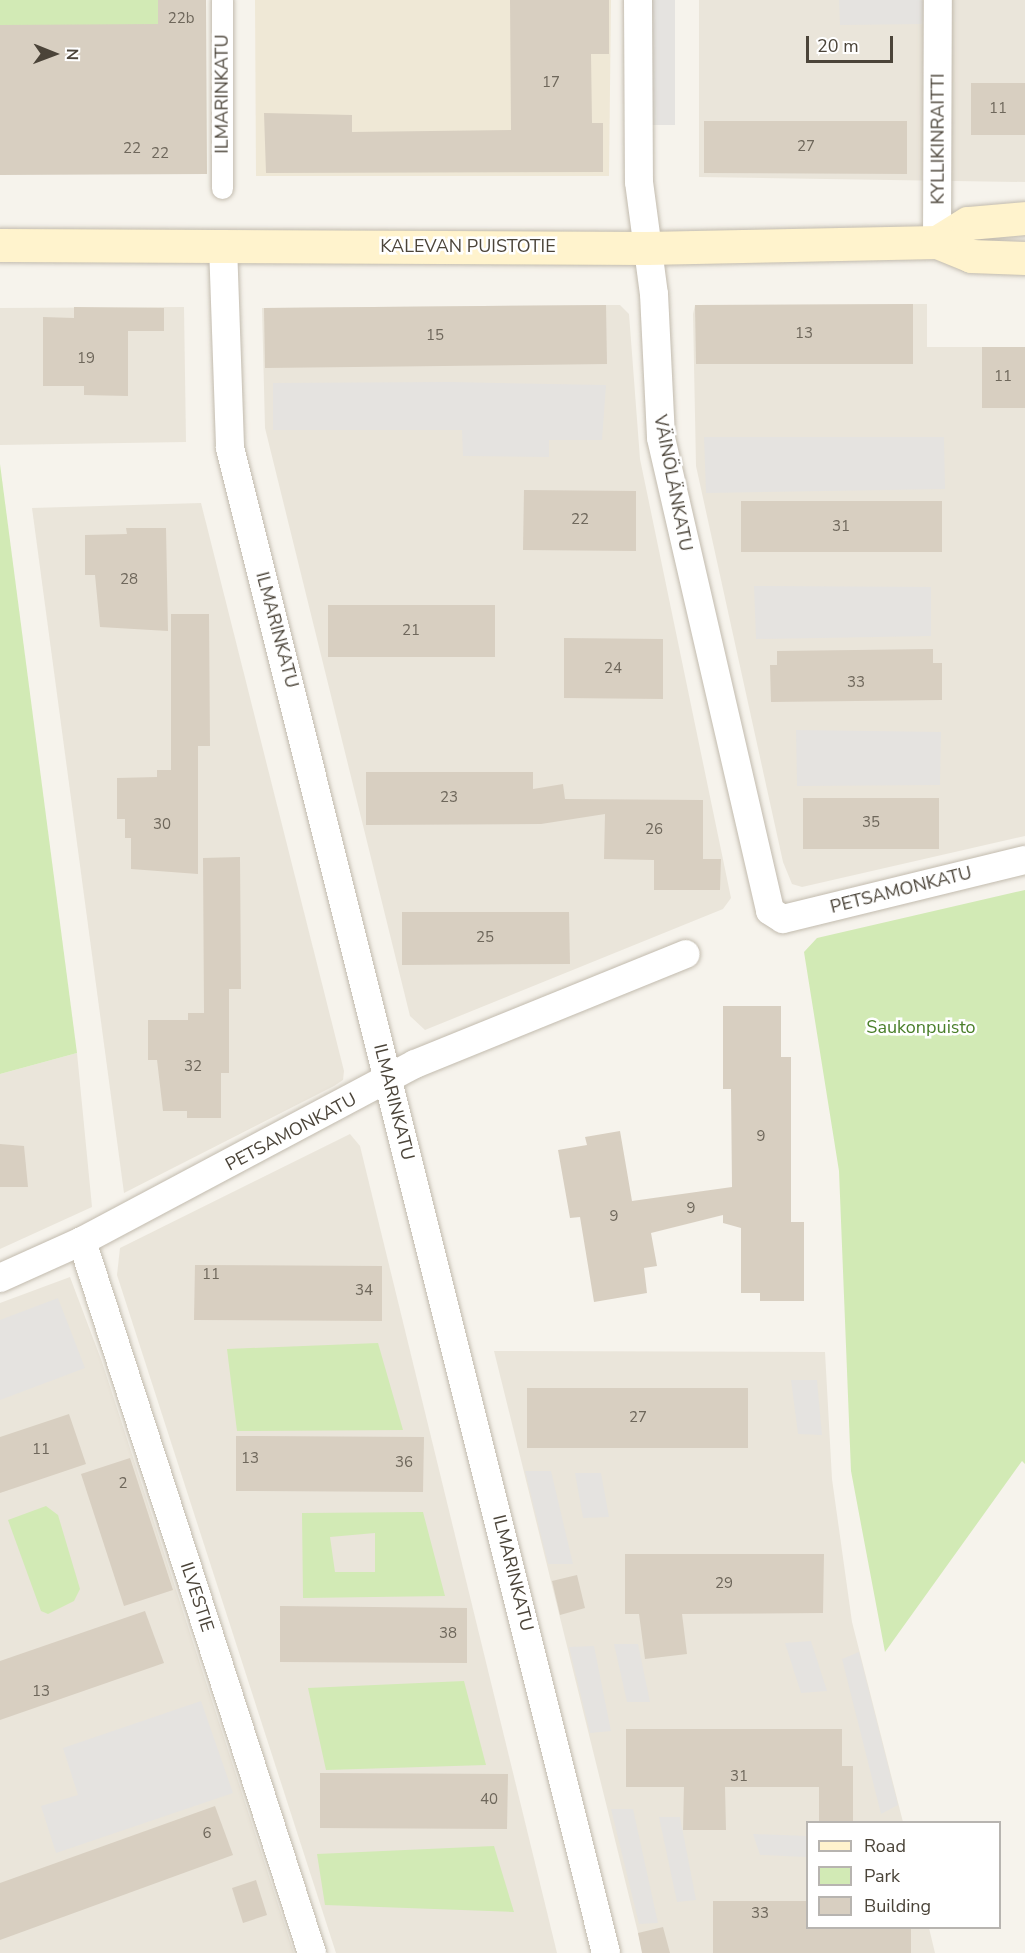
<!DOCTYPE html>
<meta charset="utf-8">
<style>
body{margin:0}
#map{position:relative;width:1025px;height:1953px;overflow:hidden;background:#f6f3ec;font-family:"Nunito Sans",sans-serif}
div>[style]{position:absolute}
.residential>*{inset:0;background:#eae5da}
.education>*{inset:0;background:#efe8d6}
.green>*{inset:0;background:#d2eab5}
.parking>*{inset:0;background:#e5e3e0}
.building>*{inset:0;background:#d8cfc1}
.roads{filter:drop-shadow(0 0 2px #c2bbae) drop-shadow(0 0 2px #c2bbae)}
.pedestrian>*{height:21px;margin:-10.5px;padding:0 10.5px;transform-origin:10.5px;border-radius:10.5px;background:#fff}
.minor>*{height:28px;margin:-14px;padding:0 14px;transform-origin:14px;border-radius:14px;background:#fff}
.secondary>*{height:33px;margin:-16.5px;padding:0 16.5px;transform-origin:16.5px;border-radius:16.5px;background:#fff3cd}
span{translate:-50% -50%;white-space:nowrap;text-align:center;line-height:1.15;-webkit-text-stroke:5px #fff;paint-order:stroke}
.number-label{font-size:15px;color:#6e675b}
.number-label span{-webkit-text-stroke-width:0}
.street-label{font-size:18px;color:#4b4439}
.park-label{font-size:18px;color:#4a7f2a}
.legend{position:absolute;left:806px;top:1821px;width:195px;height:108px;box-sizing:border-box;background:#fff;border:2px solid #b7b4b0;margin:0;padding:8px 10px;list-style:none;font-size:18px;color:#4b4439}
.legend li{display:flex;align-items:center;gap:12px;height:30px}
.legend b{width:30px;border:2px solid #b7b4b0}
.north{position:absolute;left:24px;top:24px;width:60px;height:60px;-webkit-text-stroke:4px #fff;paint-order:stroke;rotate:91deg;font-size:16px;font-weight:700;line-height:24px;text-align:center;color:#4b4439}
.north::after{content:'';display:block;margin:auto;width:21px;height:27px;background:#4b4439;clip-path:polygon(50% 0,100% 100%,50% 72%,0 100%)}
.scale{position:absolute;left:806px;top:36px;width:87px;height:27px;box-sizing:border-box;border:3px solid #4b4439;border-top:0;padding-left:8px;font-size:18px;line-height:21px;white-space:nowrap;color:#4b4439;-webkit-text-stroke:4px #fff;paint-order:stroke}
</style>
<div id="map">
<div class="residential">
<div style="clip-path:polygon(699px 0,1025px 0,1025px 182px,699px 177px)"></div>
<div style="clip-path:polygon(927px 304px,927px 347px,1025px 347px,1025px 836px,802px 887px,792px 884px,783px 862px,696px 466px,693px 314px,695px 305px)"></div>
<div style="clip-path:polygon(606px 305px,620px 305px,629px 314px,640px 459px,731px 898px,723px 909px,425px 1030px,410px 1016px,265px 428px,262px 308px)"></div>
<div style="clip-path:polygon(184px 307px,186px 442px,0 445px,0 308px)"></div>
<div style="clip-path:polygon(201px 503px,344px 1071px,343px 1080px,334px 1086px,124px 1193px,32px 508px)"></div>
<div style="clip-path:polygon(77px 1053px,92px 1207px,0 1249px,0 1074px)"></div>
<div style="clip-path:polygon(350px 1134px,360px 1146px,557px 1953px,336px 1953px,117px 1275px,120px 1248px)"></div>
<div style="clip-path:polygon(70px 1277px,102px 1362px,294px 1953px,0 1953px,0 1303px)"></div>
<div style="clip-path:polygon(494px 1351px,825px 1352px,832px 1479px,852px 1622px,903px 1822px,808px 1822px,808px 1928px,929px 1928px,935px 1953px,643px 1953px)"></div>
</div>
<div class="education">
<div style="clip-path:polygon(255px 0,611px 0,609px 176px,256px 176px)"></div>
</div>
<div class="green">
<div style="clip-path:polygon(0 0,206px 0,0 117px)"></div>
<div style="clip-path:polygon(0 464px,77px 1053px,0 1074px)"></div>
<div style="clip-path:polygon(1025px 890px,1025px 1464px,1022px 1461px,885px 1652px,851px 1471px,839px 1171px,804px 952px,817px 938px)"></div>
<div style="clip-path:polygon(378px 1343px,403px 1430px,237px 1431px,227px 1349px)"></div>
<div style="clip-path:polygon(46px 1506px,58px 1515px,80px 1589px,74px 1601px,48px 1614px,41px 1611px,8px 1520px)"></div>
<div style="clip-path:polygon(evenodd,423px 1512px,445px 1596px,303px 1598px,302px 1513px,423px 1512px,375px 1533px,375px 1572px,335px 1572px,330px 1537px,375px 1533px)"></div>
<div style="clip-path:polygon(464px 1681px,486px 1765px,326px 1770px,308px 1688px)"></div>
<div style="clip-path:polygon(494px 1846px,514px 1912px,325px 1905px,317px 1854px)"></div>
</div>
<div class="parking">
<div style="clip-path:polygon(651px 0,675px 0,675px 125px,651px 125px)"></div>
<div style="clip-path:polygon(839px 0,923px 0,923px 24px,840px 25px)"></div>
<div style="clip-path:polygon(449px 382px,606px 385px,602px 440px,549px 440px,549px 457px,463px 456px,462px 430px,273px 430px,273px 383px)"></div>
<div style="clip-path:polygon(704px 437px,944px 437px,945px 489px,706px 493px)"></div>
<div style="clip-path:polygon(754px 586px,931px 587px,931px 636px,756px 639px)"></div>
<div style="clip-path:polygon(796px 730px,941px 732px,940px 785px,797px 786px)"></div>
<div style="clip-path:polygon(58px 1298px,85px 1368px,0 1400px,0 1320px)"></div>
<div style="clip-path:polygon(791px 1380px,817px 1380px,822px 1435px,798px 1434px)"></div>
<div style="clip-path:polygon(525px 1471px,551px 1471px,573px 1564px,548px 1564px)"></div>
<div style="clip-path:polygon(575px 1473px,601px 1473px,609px 1517px,583px 1518px)"></div>
<div style="clip-path:polygon(811px 1641px,827px 1691px,801px 1693px,785px 1643px)"></div>
<div style="clip-path:polygon(614px 1644px,638px 1644px,650px 1702px,627px 1702px)"></div>
<div style="clip-path:polygon(594px 1646px,611px 1731px,590px 1733px,569px 1647px)"></div>
<div style="clip-path:polygon(859px 1652px,898px 1805px,881px 1814px,842px 1659px)"></div>
<div style="clip-path:polygon(201px 1701px,233px 1793px,56px 1853px,41px 1806px,78px 1795px,63px 1748px)"></div>
<div style="clip-path:polygon(611px 1809px,633px 1809px,658px 1923px,639px 1924px)"></div>
<div style="clip-path:polygon(680px 1817px,696px 1900px,677px 1902px,659px 1817px)"></div>
<div style="clip-path:polygon(753px 1834px,807px 1836px,807px 1857px,760px 1855px)"></div>
</div>
<div class="building">
<div style="clip-path:polygon(158px 0,206px 0,207px 174px,0 175px,0 25px,158px 24px)"></div>
<div style="clip-path:polygon(510px 0,609px 0,609px 54px,591px 54px,592px 123px,603px 123px,603px 172px,266px 173px,264px 113px,352px 115px,352px 132px,511px 130px)"></div>
<div style="clip-path:polygon(971px 83px,1025px 83px,1025px 135px,971px 135px)"></div>
<div style="clip-path:polygon(704px 121px,907px 121px,907px 174px,704px 173px)"></div>
<div style="clip-path:polygon(913px 304px,913px 364px,696px 364px,695px 305px)"></div>
<div style="clip-path:polygon(606px 305px,607px 364px,265px 368px,264px 308px)"></div>
<div style="clip-path:polygon(74px 307px,164px 308px,164px 331px,128px 331px,128px 396px,84px 395px,84px 386px,43px 386px,43px 317px,74px 318px)"></div>
<div style="clip-path:polygon(982px 347px,1025px 347px,1025px 408px,982px 408px)"></div>
<div style="clip-path:polygon(524px 490px,636px 491px,636px 551px,523px 550px)"></div>
<div style="clip-path:polygon(741px 501px,942px 501px,942px 552px,741px 552px)"></div>
<div style="clip-path:polygon(126px 528px,166px 528px,168px 631px,100px 627px,95px 575px,85px 575px,85px 535px,127px 534px)"></div>
<div style="clip-path:polygon(328px 605px,495px 605px,495px 657px,328px 657px)"></div>
<div style="clip-path:polygon(171px 614px,209px 614px,210px 746px,198px 746px,198px 874px,131px 869px,131px 838px,125px 838px,125px 819px,117px 819px,117px 778px,157px 777px,157px 770px,171px 770px)"></div>
<div style="clip-path:polygon(564px 638px,663px 639px,663px 699px,564px 698px)"></div>
<div style="clip-path:polygon(933px 649px,933px 663px,942px 663px,942px 700px,771px 702px,770px 665px,777px 665px,777px 651px)"></div>
<div style="clip-path:polygon(366px 772px,533px 772px,533px 789px,563px 784px,565px 799px,703px 800px,703px 859px,721px 859px,720px 890px,654px 890px,654px 860px,604px 859px,605px 814px,541px 824px,366px 825px)"></div>
<div style="clip-path:polygon(803px 798px,939px 798px,939px 849px,803px 849px)"></div>
<div style="clip-path:polygon(240px 857px,241px 989px,229px 989px,229px 1073px,221px 1073px,221px 1118px,187px 1118px,187px 1111px,163px 1111px,157px 1060px,148px 1060px,148px 1020px,188px 1020px,188px 1013px,204px 1013px,203px 858px)"></div>
<div style="clip-path:polygon(402px 912px,569px 912px,570px 964px,402px 965px)"></div>
<div style="clip-path:polygon(723px 1006px,781px 1006px,781px 1057px,791px 1057px,791px 1222px,804px 1222px,804px 1301px,760px 1301px,760px 1293px,741px 1293px,741px 1228px,723px 1223px,723px 1215px,651px 1233px,657px 1266px,644px 1268px,647px 1293px,594px 1302px,580px 1217px,570px 1218px,558px 1150px,587px 1145px,585px 1137px,620px 1131px,632px 1201px,732px 1187px,731px 1089px,723px 1089px)"></div>
<div style="clip-path:polygon(0 1144px,24px 1146px,28px 1187px,0 1187px)"></div>
<div style="clip-path:polygon(195px 1265px,382px 1266px,382px 1321px,194px 1320px)"></div>
<div style="clip-path:polygon(527px 1388px,748px 1388px,748px 1448px,527px 1448px)"></div>
<div style="clip-path:polygon(69px 1414px,86px 1464px,0 1493px,0 1437px)"></div>
<div style="clip-path:polygon(236px 1436px,424px 1437px,423px 1492px,236px 1491px)"></div>
<div style="clip-path:polygon(130px 1458px,173px 1590px,124px 1606px,81px 1474px)"></div>
<div style="clip-path:polygon(625px 1554px,824px 1554px,823px 1613px,682px 1614px,687px 1654px,645px 1659px,639px 1614px,625px 1614px)"></div>
<div style="clip-path:polygon(577px 1575px,585px 1608px,560px 1615px,552px 1581px)"></div>
<div style="clip-path:polygon(280px 1606px,467px 1608px,467px 1663px,280px 1662px)"></div>
<div style="clip-path:polygon(145px 1611px,164px 1663px,0 1720px,0 1661px)"></div>
<div style="clip-path:polygon(626px 1729px,842px 1729px,842px 1766px,853px 1766px,853px 1822px,819px 1822px,819px 1787px,725px 1787px,726px 1830px,683px 1830px,684px 1787px,626px 1787px)"></div>
<div style="clip-path:polygon(320px 1773px,508px 1774px,507px 1829px,320px 1828px)"></div>
<div style="clip-path:polygon(215px 1806px,233px 1855px,0 1940px,0 1883px)"></div>
<div style="clip-path:polygon(256px 1880px,267px 1915px,243px 1923px,232px 1888px)"></div>
<div style="clip-path:polygon(713px 1901px,807px 1901px,807px 1928px,911px 1928px,911px 1953px,713px 1953px)"></div>
<div style="clip-path:polygon(663px 1927px,670px 1953px,642px 1953px,638px 1933px)"></div>
</div>
<div class="roads">
<div class="pedestrian">
<div style="left:222px;top:0;width:188px;rotate:90deg"></div>
</div>
<div class="minor">
<div style="left:638px;top:0;width:182px;rotate:89.7deg"></div>
<div style="left:639px;top:182px;width:113px;rotate:82.4deg"></div>
<div style="left:654px;top:294px;width:144px;rotate:87.2deg"></div>
<div style="left:661px;top:438px;width:485px;rotate:77deg"></div>
<div style="left:770px;top:911px;width:15px;rotate:32deg"></div>
<div style="left:783px;top:919px;width:249px;rotate:-13.7deg"></div>
<div style="left:937px;top:242px;width:242px;rotate:-89.8deg"></div>
<div style="left:223px;top:245px;width:203px;rotate:88deg"></div>
<div style="left:230px;top:448px;width:1551px;rotate:75.97deg"></div>
<div style="left:82px;top:1241px;width:748px;rotate:72.1deg"></div>
<div style="left:0;top:1278px;width:90px;rotate:-24.3deg"></div>
<div style="left:82px;top:1241px;width:377px;rotate:-28deg"></div>
<div style="left:415px;top:1064px;width:292px;rotate:-22.1deg"></div>
</div>
<div class="secondary">
<div style="left:937px;top:242px;width:36px;rotate:-32deg"></div>
<div style="left:968px;top:223px;width:57px;rotate:-5deg"></div>
<div style="left:0;top:245px;width:646px;rotate:0.27deg"></div>
<div style="left:646px;top:248px;width:291px;rotate:-1.2deg"></div>
<div style="left:937px;top:242px;width:37px;rotate:22deg"></div>
<div style="left:971px;top:256px;width:54px;rotate:2.1deg"></div>
</div>
</div>
<div class="number-label">
<span style="left:181px;top:19px">22b</span>
<span style="left:551px;top:83px">17</span>
<span style="left:998px;top:109px">11</span>
<span style="left:806px;top:147px">27</span>
<span style="left:132px;top:149px">22</span>
<span style="left:160px;top:154px">22</span>
<span style="left:804px;top:334px">13</span>
<span style="left:435px;top:336px">15</span>
<span style="left:86px;top:359px">19</span>
<span style="left:1003px;top:377px">11</span>
<span style="left:580px;top:520px">22</span>
<span style="left:841px;top:527px">31</span>
<span style="left:129px;top:580px">28</span>
<span style="left:411px;top:631px">21</span>
<span style="left:613px;top:669px">24</span>
<span style="left:856px;top:683px">33</span>
<span style="left:449px;top:798px">23</span>
<span style="left:871px;top:823px">35</span>
<span style="left:162px;top:825px">30</span>
<span style="left:654px;top:830px">26</span>
<span style="left:485px;top:938px">25</span>
<span style="left:193px;top:1067px">32</span>
<span style="left:761px;top:1137px">9</span>
<span style="left:691px;top:1209px">9</span>
<span style="left:614px;top:1217px">9</span>
<span style="left:211px;top:1275px">11</span>
<span style="left:364px;top:1291px">34</span>
<span style="left:638px;top:1418px">27</span>
<span style="left:41px;top:1450px">11</span>
<span style="left:250px;top:1459px">13</span>
<span style="left:404px;top:1463px">36</span>
<span style="left:123px;top:1484px">2</span>
<span style="left:724px;top:1584px">29</span>
<span style="left:448px;top:1634px">38</span>
<span style="left:41px;top:1692px">13</span>
<span style="left:739px;top:1777px">31</span>
<span style="left:489px;top:1800px">40</span>
<span style="left:207px;top:1834px">6</span>
<span style="left:760px;top:1914px">33</span>
</div>
<div class="street-label">
<span style="left:222px;top:94px;rotate:-90deg">ILMARINKATU</span>
<span style="left:938px;top:139px;rotate:-90deg">KYLLIKINRAITTI</span>
<span style="left:468px;top:246px">KALEVAN PUISTOTIE</span>
<span style="left:673px;top:483px;rotate:79deg">VÄINÖLÄNKATU</span>
<span style="left:277px;top:630px;rotate:75deg">ILMARINKATU</span>
<span style="left:901px;top:890px;rotate:-14deg">PETSAMONKATU</span>
<span style="left:394px;top:1102px;rotate:76deg">ILMARINKATU</span>
<span style="left:291px;top:1132px;rotate:-28deg">PETSAMONKATU</span>
<span style="left:513px;top:1573px;rotate:76deg">ILMARINKATU</span>
<span style="left:197px;top:1597px;rotate:72deg">ILVESTIE</span>
</div>
<div class="park-label">
<span style="left:921px;top:1027px">Saukonpuisto</span>
</div>
<ul class="legend">
<li><b style="height:8px;background:#fff3cd"></b>Road</li>
<li><b style="height:16px;background:#d2eab5"></b>Park</li>
<li><b style="height:16px;background:#d8cfc1"></b>Building</li>
</ul>
<div class="north">N</div>
<div class="scale">20 m</div>
</div>
